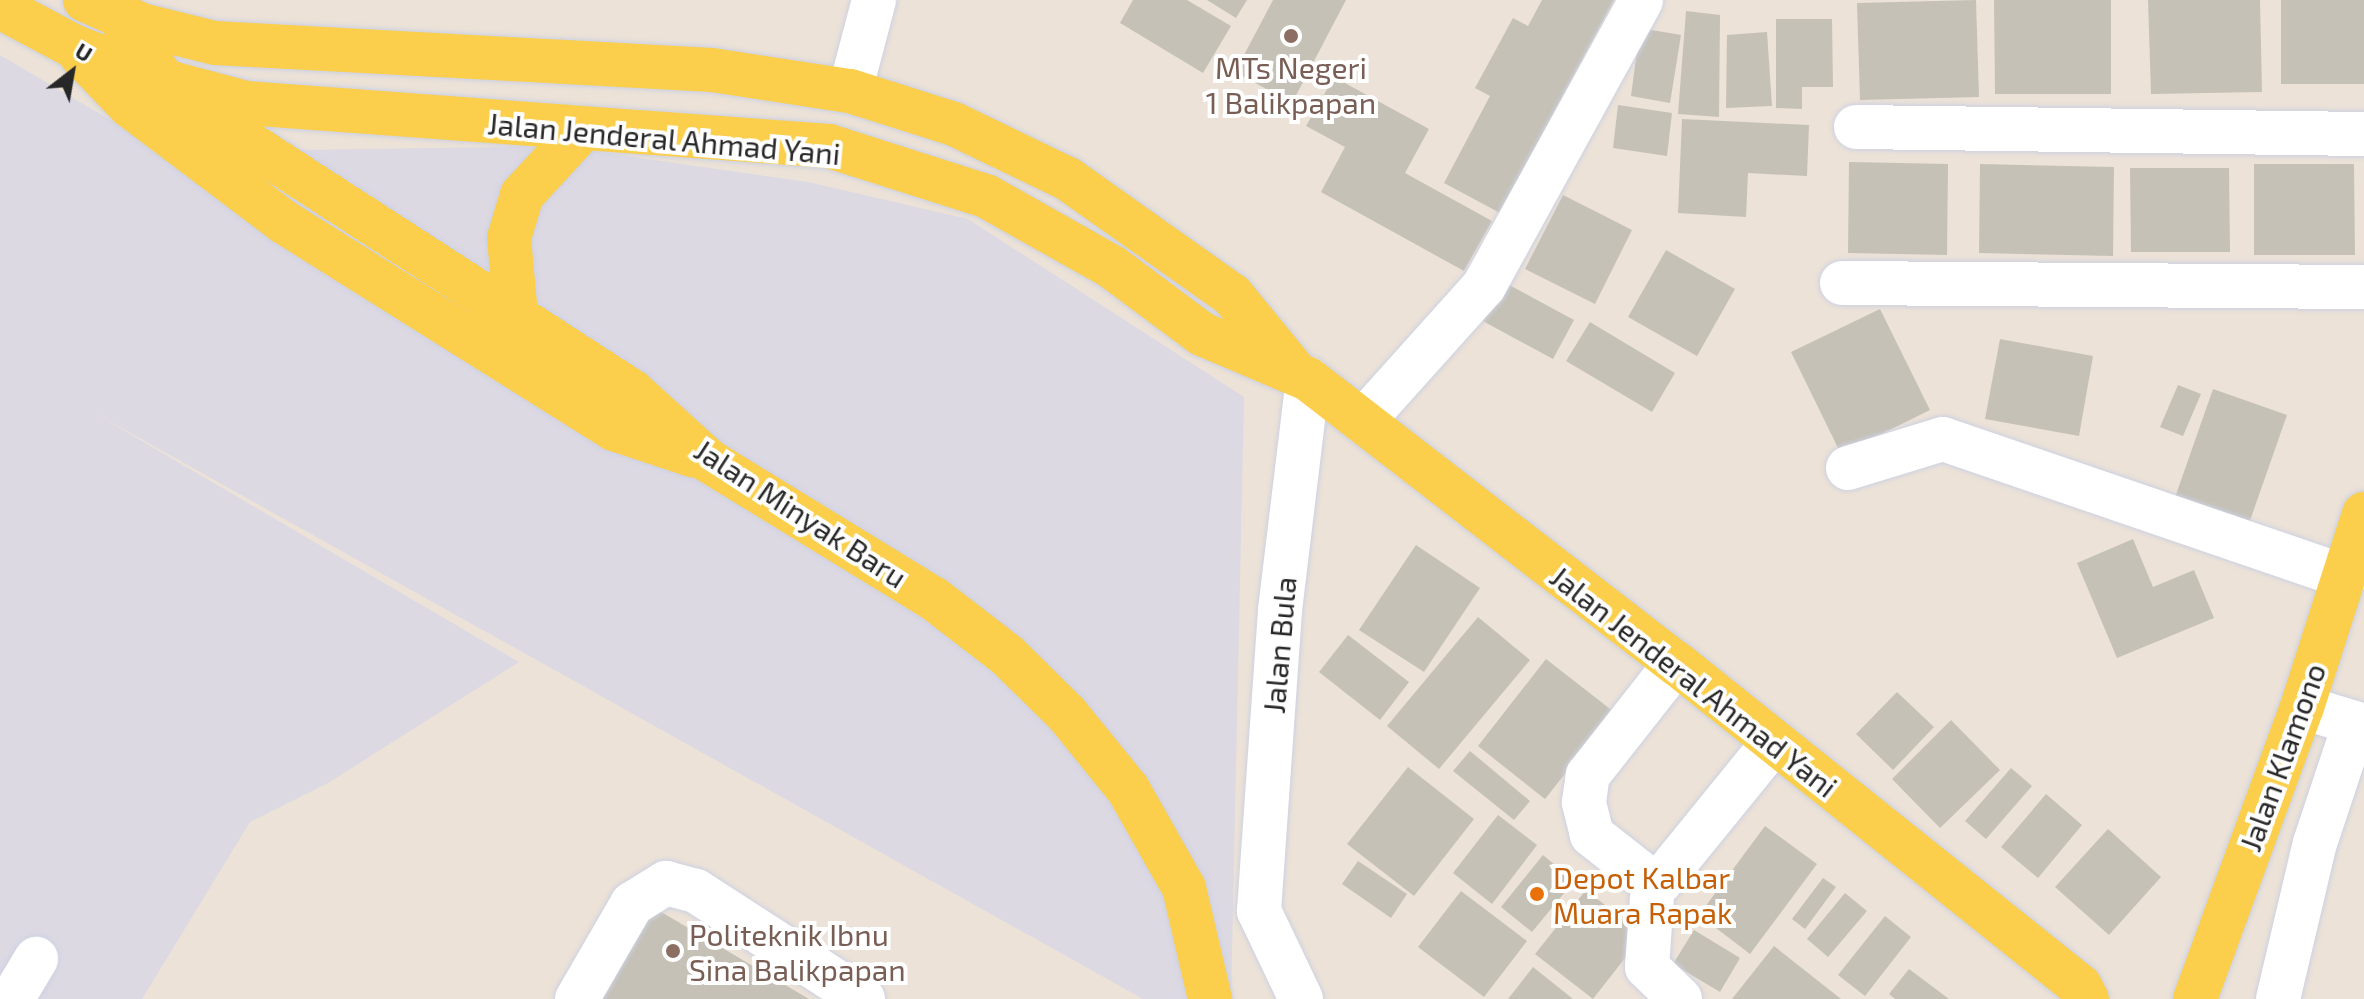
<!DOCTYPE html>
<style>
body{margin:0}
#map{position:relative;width:2364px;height:999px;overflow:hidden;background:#ece2d7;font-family:"Exo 2",sans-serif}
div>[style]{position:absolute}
.industrial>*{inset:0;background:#dcd9e3}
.building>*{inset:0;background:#c5c1b6}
.roads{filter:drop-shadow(0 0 2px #cdd1e2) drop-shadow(0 0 2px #cdd1e2)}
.minor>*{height:44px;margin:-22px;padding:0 22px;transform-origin:22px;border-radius:22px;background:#fff}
.major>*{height:44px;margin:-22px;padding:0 22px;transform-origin:22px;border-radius:22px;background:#fbcf4c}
.dots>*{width:22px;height:22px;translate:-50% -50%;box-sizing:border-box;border:4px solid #fff;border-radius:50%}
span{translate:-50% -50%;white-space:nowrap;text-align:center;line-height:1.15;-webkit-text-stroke:8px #fff;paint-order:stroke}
.education-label{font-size:30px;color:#785e54}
.left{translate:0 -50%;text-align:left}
.street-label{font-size:30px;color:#272727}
.food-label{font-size:30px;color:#c56008}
.north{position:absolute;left:32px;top:32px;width:80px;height:80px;-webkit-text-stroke:6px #fff;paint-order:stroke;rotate:31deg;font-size:22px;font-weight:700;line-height:32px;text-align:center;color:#272727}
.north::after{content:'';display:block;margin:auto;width:28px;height:36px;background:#272727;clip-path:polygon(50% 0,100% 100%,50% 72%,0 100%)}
</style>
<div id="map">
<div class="industrial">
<div style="clip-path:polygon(0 55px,165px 152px,556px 146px,808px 182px,968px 219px,1244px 397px,1231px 999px,1143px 999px,91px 411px,519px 662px,328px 783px,250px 822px,142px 999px,0 999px)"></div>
</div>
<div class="building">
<div style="clip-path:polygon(1133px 0,1187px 0,1231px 26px,1203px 73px,1120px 23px)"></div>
<div style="clip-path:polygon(1207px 0,1247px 0,1236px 18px)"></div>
<div style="clip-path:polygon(1273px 0,1346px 0,1292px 103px,1235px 72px)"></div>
<div style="clip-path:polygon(1542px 0,1614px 0,1500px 213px,1444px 183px,1490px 96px,1475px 88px,1513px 18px,1528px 26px)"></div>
<div style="clip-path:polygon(1976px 0,1979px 97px,1860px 100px,1857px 3px)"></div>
<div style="clip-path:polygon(1994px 0,2111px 0,2111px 94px,1995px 94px)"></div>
<div style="clip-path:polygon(2148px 0,2260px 0,2262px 92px,2151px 94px)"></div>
<div style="clip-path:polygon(2281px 0,2364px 0,2364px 84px,2281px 84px)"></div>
<div style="clip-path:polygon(1686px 11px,1720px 15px,1719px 117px,1678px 114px)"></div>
<div style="clip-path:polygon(1776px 19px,1832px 19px,1833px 87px,1802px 87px,1802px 109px,1776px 108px)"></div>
<div style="clip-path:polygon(1640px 28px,1681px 35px,1670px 103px,1631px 96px)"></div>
<div style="clip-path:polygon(1767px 32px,1772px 106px,1726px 108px,1727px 35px)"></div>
<div style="clip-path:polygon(1334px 77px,1429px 129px,1405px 173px,1492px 221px,1464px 271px,1321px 192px,1345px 147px,1306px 126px)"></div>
<div style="clip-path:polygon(1618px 105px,1672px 113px,1667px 156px,1613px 148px)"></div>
<div style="clip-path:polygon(1682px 119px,1809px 125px,1807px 176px,1748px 173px,1746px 217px,1678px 213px)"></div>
<div style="clip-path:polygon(1849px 162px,1948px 164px,1947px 255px,1848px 253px)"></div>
<div style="clip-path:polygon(1980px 164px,2114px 167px,2113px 256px,1979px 253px)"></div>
<div style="clip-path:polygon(2254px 164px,2354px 164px,2355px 255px,2254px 255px)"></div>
<div style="clip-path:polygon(2130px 168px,2229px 168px,2230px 252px,2131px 252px)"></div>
<div style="clip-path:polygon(1563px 195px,1632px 230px,1595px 304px,1525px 269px)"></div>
<div style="clip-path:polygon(1666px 250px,1735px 289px,1697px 356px,1628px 317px)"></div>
<div style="clip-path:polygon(1502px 281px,1574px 320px,1553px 359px,1481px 320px)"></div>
<div style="clip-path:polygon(1880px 309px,1930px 410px,1841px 454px,1791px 352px)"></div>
<div style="clip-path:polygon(1590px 322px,1675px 373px,1652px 412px,1566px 361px)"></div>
<div style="clip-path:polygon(2000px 339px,2093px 356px,2079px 436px,1985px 419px)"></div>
<div style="clip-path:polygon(2178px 385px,2201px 394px,2183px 436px,2160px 427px)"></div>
<div style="clip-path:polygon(2213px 389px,2287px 415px,2246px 532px,2172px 506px)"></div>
<div style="clip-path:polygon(2133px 539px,2153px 587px,2194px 570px,2214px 618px,2117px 658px,2077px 563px)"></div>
<div style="clip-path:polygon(1416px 545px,1480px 588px,1424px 672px,1359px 630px)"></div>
<div style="clip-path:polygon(1478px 617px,1530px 660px,1439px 769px,1387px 726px)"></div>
<div style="clip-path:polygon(1348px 635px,1409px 682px,1380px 720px,1319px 672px)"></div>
<div style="clip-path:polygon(1546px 659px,1614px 712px,1545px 799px,1478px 746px)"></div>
<div style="clip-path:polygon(1897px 692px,1934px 727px,1893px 770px,1856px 734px)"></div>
<div style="clip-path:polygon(1951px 720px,2000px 770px,1940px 828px,1892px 779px)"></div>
<div style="clip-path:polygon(1470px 751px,1530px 801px,1514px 820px,1453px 771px)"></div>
<div style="clip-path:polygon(1408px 767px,1474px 819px,1414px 896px,1347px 844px)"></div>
<div style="clip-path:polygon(2011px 768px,2032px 786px,1986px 839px,1965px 821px)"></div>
<div style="clip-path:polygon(2046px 794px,2082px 825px,2038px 878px,2001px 847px)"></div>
<div style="clip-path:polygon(1498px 815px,1537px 845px,1492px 904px,1453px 873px)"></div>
<div style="clip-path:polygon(1765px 826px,1817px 864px,1750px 954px,1699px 915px)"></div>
<div style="clip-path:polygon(2108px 829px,2161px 877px,2109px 935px,2055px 887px)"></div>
<div style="clip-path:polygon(1543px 855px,1574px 881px,1532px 932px,1501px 907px)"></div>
<div style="clip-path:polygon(1358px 861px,1407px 894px,1391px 918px,1342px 884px)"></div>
<div style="clip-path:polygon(1823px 878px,1836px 887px,1805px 929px,1792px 919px)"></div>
<div style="clip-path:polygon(1586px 890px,1643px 935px,1593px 999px,1535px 954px)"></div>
<div style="clip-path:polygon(1461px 891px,1527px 941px,1484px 997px,1418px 947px)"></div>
<div style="clip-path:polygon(1845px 893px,1867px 911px,1828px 957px,1807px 939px)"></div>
<div style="clip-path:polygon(646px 903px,809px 999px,590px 999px)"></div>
<div style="clip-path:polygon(1885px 916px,1911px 937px,1865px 996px,1838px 975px)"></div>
<div style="clip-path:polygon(1694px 930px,1740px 958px,1720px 992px,1673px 964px)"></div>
<div style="clip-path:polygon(1774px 946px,1841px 999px,1732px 999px)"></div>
<div style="clip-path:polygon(1533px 967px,1573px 999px,1508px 999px)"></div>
<div style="clip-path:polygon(1909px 969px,1949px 999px,1895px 999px,1889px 994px)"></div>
</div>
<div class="roads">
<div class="minor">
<div style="left:850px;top:91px;width:94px;rotate:-75.2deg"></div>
<div style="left:1856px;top:127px;width:508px;rotate:0.79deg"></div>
<div style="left:1842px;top:283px;width:522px;rotate:0.44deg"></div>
<div style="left:1363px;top:421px;width:181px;rotate:-48.1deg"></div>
<div style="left:1484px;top:286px;width:326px;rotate:-61.2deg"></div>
<div style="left:1848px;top:468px;width:99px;rotate:-17deg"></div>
<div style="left:1943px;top:439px;width:425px;rotate:18.9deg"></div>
<div style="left:1653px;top:883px;width:78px;rotate:-141.8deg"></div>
<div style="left:1592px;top:835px;width:34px;rotate:-104deg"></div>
<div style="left:1584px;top:802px;width:27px;rotate:-82deg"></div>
<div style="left:1588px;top:775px;width:142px;rotate:-51.8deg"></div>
<div style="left:1653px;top:883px;width:7px;rotate:-8deg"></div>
<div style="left:1660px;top:882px;width:179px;rotate:-50.9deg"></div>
<div style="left:1653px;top:883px;width:84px;rotate:94.1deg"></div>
<div style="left:1647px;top:967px;width:46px;rotate:44.1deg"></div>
<div style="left:12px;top:999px;width:47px;rotate:-59deg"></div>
<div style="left:577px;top:999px;width:110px;rotate:-59.9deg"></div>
<div style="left:632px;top:904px;width:40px;rotate:-32deg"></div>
<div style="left:666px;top:883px;width:31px;rotate:15deg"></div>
<div style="left:696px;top:891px;width:199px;rotate:32.9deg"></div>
<div style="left:1301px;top:999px;width:98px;rotate:-115.5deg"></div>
<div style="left:1259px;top:911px;width:302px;rotate:-86deg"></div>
<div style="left:1280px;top:610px;width:233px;rotate:-83.1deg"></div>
<div style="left:2278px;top:999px;width:160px;rotate:-76.7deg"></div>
<div style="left:2315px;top:843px;width:126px;rotate:-71.6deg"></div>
<div style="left:2355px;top:723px;width:55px;rotate:-163.2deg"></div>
</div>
<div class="major">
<div style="left:85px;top:0;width:62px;rotate:23.7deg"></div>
<div style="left:142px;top:25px;width:75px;rotate:13.9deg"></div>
<div style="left:215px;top:43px;width:498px;rotate:3.1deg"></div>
<div style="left:712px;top:70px;width:140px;rotate:8.7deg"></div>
<div style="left:850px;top:91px;width:109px;rotate:17.6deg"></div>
<div style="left:954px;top:124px;width:127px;rotate:25.8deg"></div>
<div style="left:1068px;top:179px;width:201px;rotate:35.3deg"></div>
<div style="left:1232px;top:295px;width:94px;rotate:50.6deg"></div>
<div style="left:0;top:7px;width:83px;rotate:28.1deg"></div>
<div style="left:73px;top:46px;width:97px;rotate:21deg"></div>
<div style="left:164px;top:81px;width:85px;rotate:15deg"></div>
<div style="left:246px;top:103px;width:585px;rotate:4.22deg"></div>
<div style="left:829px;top:146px;width:165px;rotate:17.7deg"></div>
<div style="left:986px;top:196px;width:145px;rotate:29.4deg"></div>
<div style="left:1112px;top:267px;width:112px;rotate:36.7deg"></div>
<div style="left:1202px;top:334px;width:115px;rotate:23deg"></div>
<div style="left:1308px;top:379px;width:465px;rotate:37.7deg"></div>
<div style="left:1676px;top:663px;width:517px;rotate:38.64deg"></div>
<div style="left:2080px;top:986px;width:15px;rotate:62deg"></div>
<div style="left:118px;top:15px;width:80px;rotate:55.1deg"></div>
<div style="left:164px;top:81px;width:73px;rotate:37.8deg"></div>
<div style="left:222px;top:126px;width:488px;rotate:32.9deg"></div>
<div style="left:632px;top:391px;width:104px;rotate:42.3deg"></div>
<div style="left:709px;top:461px;width:263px;rotate:31.5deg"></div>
<div style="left:933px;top:598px;width:93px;rotate:37.6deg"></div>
<div style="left:1007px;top:655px;width:84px;rotate:44.5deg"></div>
<div style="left:1067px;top:714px;width:97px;rotate:50.9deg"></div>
<div style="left:1128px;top:789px;width:114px;rotate:60.5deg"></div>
<div style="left:1184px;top:888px;width:114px;rotate:76.8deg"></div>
<div style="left:81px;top:55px;width:71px;rotate:46.1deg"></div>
<div style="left:130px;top:106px;width:193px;rotate:37deg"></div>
<div style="left:284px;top:222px;width:390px;rotate:32.1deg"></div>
<div style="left:614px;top:429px;width:85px;rotate:18.4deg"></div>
<div style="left:516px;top:315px;width:77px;rotate:-95.2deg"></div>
<div style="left:509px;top:238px;width:45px;rotate:-73.2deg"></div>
<div style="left:522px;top:195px;width:87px;rotate:-47.3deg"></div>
<div style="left:2195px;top:999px;width:311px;rotate:-69.9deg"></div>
<div style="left:2302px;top:707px;width:203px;rotate:-72.2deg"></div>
</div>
</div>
<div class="dots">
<div style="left:1291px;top:36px;background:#8d6e63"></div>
<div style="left:1537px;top:894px;background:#e8710a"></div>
<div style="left:673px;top:951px;background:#8d6e63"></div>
</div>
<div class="education-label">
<span style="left:1291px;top:84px">MTs Negeri<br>1 Balikpapan</span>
<span class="left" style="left:689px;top:951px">Politeknik Ibnu<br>Sina Balikpapan</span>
</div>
<div class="street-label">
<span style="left:664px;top:138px;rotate:5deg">Jalan Jenderal Ahmad Yani</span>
<span style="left:801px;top:513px;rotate:33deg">Jalan Minyak Baru</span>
<span style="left:1279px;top:645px;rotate:-85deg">Jalan Bula</span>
<span style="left:1694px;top:681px;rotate:38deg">Jalan Jenderal Ahmad Yani</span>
<span style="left:2282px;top:757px;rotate:-70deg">Jalan Klamono</span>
</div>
<div class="food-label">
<span class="left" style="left:1553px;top:894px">Depot Kalbar<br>Muara Rapak</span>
</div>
<div class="north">U</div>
</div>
